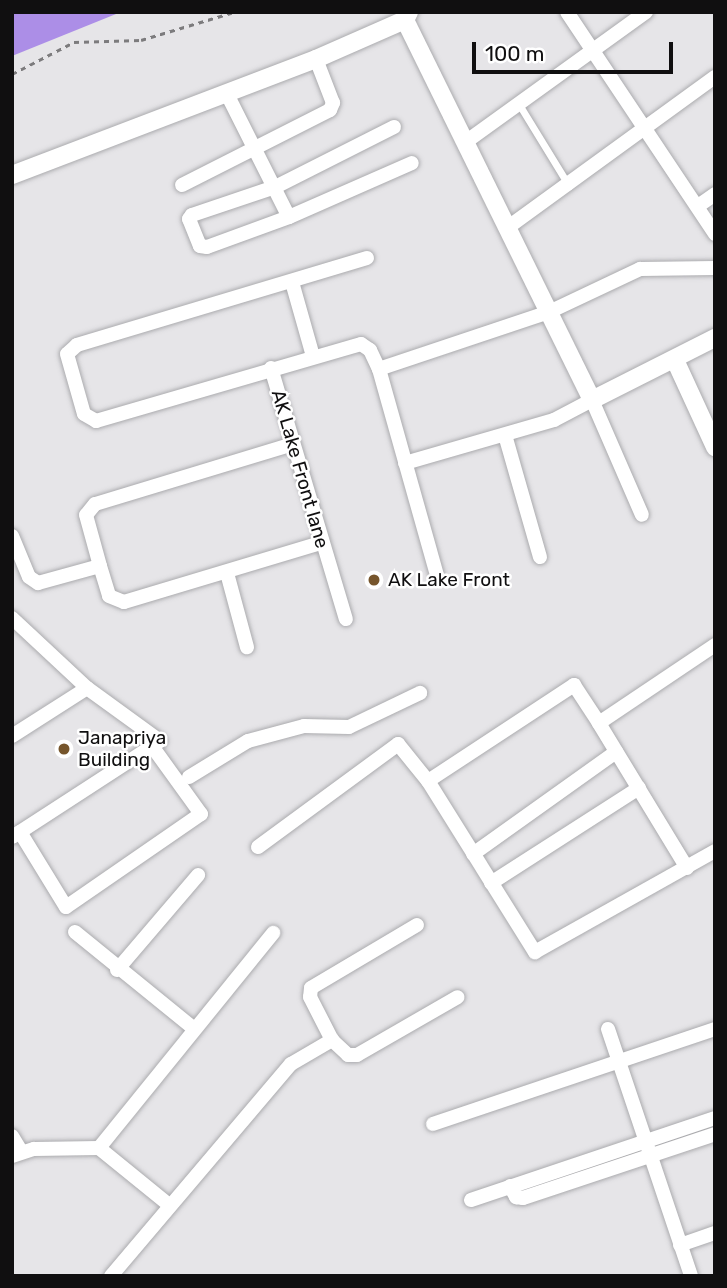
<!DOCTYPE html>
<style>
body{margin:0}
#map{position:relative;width:727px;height:1288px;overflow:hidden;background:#e6e5e8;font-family:Rubik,sans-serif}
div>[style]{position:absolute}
.water>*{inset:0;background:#ac8ee7}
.path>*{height:2.5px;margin-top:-1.25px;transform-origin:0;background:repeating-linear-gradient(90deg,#7c7b7d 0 5px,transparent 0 10px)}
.roads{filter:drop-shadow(0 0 2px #ababae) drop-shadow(0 0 2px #ababae)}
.service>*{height:7px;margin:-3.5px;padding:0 3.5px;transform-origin:3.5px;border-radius:3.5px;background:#fff}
.minor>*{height:14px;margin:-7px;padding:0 7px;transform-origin:7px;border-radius:7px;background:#fff}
.tertiary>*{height:18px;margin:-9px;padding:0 9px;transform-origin:9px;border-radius:9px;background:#fff}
.dots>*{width:19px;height:19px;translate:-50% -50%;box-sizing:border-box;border:4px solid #fff;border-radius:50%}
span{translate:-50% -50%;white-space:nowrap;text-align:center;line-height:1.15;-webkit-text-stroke:5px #fff;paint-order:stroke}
.street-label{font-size:19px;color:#100f10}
.poi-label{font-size:19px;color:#100f10}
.left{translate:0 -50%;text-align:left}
.frame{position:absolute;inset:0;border:14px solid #100f10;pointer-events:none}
.scale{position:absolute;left:472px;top:42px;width:201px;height:32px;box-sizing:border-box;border:4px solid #100f10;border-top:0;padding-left:9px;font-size:21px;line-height:24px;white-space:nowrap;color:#100f10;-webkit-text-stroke:5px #fff;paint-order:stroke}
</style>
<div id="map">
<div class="water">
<div style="clip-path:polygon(12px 12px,121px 12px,12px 56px)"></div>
</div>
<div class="path">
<div style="left:12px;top:74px;width:70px;rotate:-27.3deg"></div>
<div style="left:74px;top:42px;width:67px;rotate:-1.7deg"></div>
<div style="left:141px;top:40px;width:97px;rotate:-16.8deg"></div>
</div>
<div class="roads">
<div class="service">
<div style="left:520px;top:106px;width:94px;rotate:58.5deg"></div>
</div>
<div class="minor">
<div style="left:567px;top:12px;width:267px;rotate:56.3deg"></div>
<div style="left:226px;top:92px;width:140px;rotate:63.3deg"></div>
<div style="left:394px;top:127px;width:133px;rotate:153.2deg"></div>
<div style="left:275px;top:187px;width:88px;rotate:161.4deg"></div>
<div style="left:192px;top:215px;width:5px;rotate:127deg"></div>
<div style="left:189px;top:219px;width:29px;rotate:68deg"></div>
<div style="left:200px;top:246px;width:7px;rotate:8deg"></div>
<div style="left:207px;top:247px;width:87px;rotate:-20.1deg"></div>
<div style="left:289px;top:217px;width:134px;rotate:-23.7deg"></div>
<div style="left:467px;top:141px;width:221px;rotate:-35.8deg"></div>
<div style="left:182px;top:185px;width:166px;rotate:-26.9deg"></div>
<div style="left:330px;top:110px;width:8px;rotate:-67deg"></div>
<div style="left:333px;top:103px;width:47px;rotate:-111.1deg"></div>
<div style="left:698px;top:206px;width:21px;rotate:-35deg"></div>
<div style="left:507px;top:228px;width:257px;rotate:-36deg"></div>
<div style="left:367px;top:258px;width:303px;rotate:163.3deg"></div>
<div style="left:77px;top:345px;width:13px;rotate:138deg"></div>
<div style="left:67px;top:354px;width:62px;rotate:74.2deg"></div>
<div style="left:84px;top:414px;width:14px;rotate:30deg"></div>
<div style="left:96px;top:421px;width:276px;rotate:-16.2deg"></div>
<div style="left:361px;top:344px;width:11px;rotate:34deg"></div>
<div style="left:370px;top:350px;width:21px;rotate:65deg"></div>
<div style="left:379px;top:369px;width:215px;rotate:74.3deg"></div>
<div style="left:292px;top:282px;width:77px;rotate:74.2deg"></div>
<div style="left:271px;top:368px;width:262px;rotate:73.4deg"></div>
<div style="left:379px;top:369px;width:179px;rotate:-18.5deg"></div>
<div style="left:549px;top:312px;width:101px;rotate:-25.3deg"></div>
<div style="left:640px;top:269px;width:75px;rotate:-0.8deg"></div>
<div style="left:505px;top:435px;width:127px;rotate:74deg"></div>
<div style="left:293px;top:444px;width:207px;rotate:163.1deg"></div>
<div style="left:95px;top:504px;width:14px;rotate:129deg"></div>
<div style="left:86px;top:515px;width:53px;rotate:74.6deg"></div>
<div style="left:100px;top:566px;width:31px;rotate:73deg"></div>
<div style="left:109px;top:596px;width:16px;rotate:22deg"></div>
<div style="left:124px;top:602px;width:206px;rotate:-16.7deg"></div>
<div style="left:405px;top:463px;width:155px;rotate:-16.1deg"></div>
<div style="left:554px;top:420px;width:43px;rotate:-27.8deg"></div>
<div style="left:592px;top:400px;width:125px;rotate:66.5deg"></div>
<div style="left:12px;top:536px;width:44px;rotate:67.5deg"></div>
<div style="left:29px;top:577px;width:11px;rotate:34deg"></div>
<div style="left:38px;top:583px;width:64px;rotate:-15.3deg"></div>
<div style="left:227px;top:573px;width:77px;rotate:74.9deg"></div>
<div style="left:12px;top:618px;width:103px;rotate:43deg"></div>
<div style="left:87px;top:688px;width:90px;rotate:36deg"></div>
<div style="left:160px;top:741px;width:176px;rotate:147deg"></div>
<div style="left:12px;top:736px;width:89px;rotate:-32.6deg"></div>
<div style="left:189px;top:777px;width:69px;rotate:-31.4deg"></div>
<div style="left:248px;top:741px;width:58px;rotate:-15deg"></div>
<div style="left:304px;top:726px;width:45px;rotate:1.3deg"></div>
<div style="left:349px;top:727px;width:79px;rotate:-25.6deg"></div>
<div style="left:428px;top:781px;width:175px;rotate:-33.3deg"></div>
<div style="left:574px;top:685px;width:45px;rotate:56.7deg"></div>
<div style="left:20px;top:832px;width:88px;rotate:58.5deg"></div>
<div style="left:66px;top:907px;width:164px;rotate:-34.6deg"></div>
<div style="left:201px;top:814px;width:84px;rotate:-125.8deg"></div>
<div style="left:258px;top:847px;width:174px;rotate:-36.3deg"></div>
<div style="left:398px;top:744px;width:48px;rotate:51deg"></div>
<div style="left:428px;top:781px;width:202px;rotate:58deg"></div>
<div style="left:535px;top:952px;width:206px;rotate:-29.3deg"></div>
<div style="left:473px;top:854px;width:176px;rotate:-35.5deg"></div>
<div style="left:687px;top:868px;width:170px;rotate:-121.3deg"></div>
<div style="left:599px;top:723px;width:140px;rotate:-33.9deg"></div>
<div style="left:491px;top:883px;width:176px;rotate:-32.7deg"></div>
<div style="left:417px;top:925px;width:123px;rotate:149.3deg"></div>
<div style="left:311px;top:988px;width:9px;rotate:96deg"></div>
<div style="left:310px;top:997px;width:48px;rotate:62.9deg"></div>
<div style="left:332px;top:1040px;width:22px;rotate:43deg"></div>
<div style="left:348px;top:1055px;width:9px"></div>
<div style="left:357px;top:1055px;width:116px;rotate:-29.9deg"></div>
<div style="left:75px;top:932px;width:152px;rotate:39.1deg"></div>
<div style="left:117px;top:970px;width:125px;rotate:-49.5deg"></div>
<div style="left:608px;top:1029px;width:261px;rotate:71.4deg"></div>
<div style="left:433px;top:1124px;width:298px;rotate:-18.6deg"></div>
<div style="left:12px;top:1136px;width:17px;rotate:59deg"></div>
<div style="left:99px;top:1148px;width:277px;rotate:-51deg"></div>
<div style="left:12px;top:1156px;width:23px;rotate:-18deg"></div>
<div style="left:34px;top:1149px;width:65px;rotate:-0.9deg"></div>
<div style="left:99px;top:1148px;width:89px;rotate:39.1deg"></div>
<div style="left:510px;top:1186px;width:13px;rotate:61deg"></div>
<div style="left:516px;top:1197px;width:7px;rotate:8deg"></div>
<div style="left:523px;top:1198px;width:202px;rotate:-18.4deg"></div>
<div style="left:471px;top:1200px;width:257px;rotate:-18.6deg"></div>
<div style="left:680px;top:1245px;width:37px;rotate:-19deg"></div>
<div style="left:111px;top:1276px;width:278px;rotate:-49.7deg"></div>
<div style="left:291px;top:1064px;width:48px;rotate:-30.3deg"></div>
</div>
<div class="tertiary">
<div style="left:405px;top:20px;width:424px;rotate:63.8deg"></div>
<div style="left:592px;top:400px;width:138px;rotate:-26.8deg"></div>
<div style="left:12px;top:175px;width:325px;rotate:-20.9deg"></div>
<div style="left:316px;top:59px;width:97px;rotate:-23.7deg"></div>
<div style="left:405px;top:20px;width:9px;rotate:-63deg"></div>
<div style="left:675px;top:360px;width:96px;rotate:65.3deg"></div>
</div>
</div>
<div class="dots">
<div style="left:374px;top:580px;background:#76552c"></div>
<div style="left:64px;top:749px;background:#76552c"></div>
</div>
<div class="street-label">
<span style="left:300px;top:469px;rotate:74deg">AK Lake Front lane</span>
</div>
<div class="poi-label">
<span class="left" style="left:388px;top:580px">AK Lake Front</span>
<span class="left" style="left:78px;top:749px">Janapriya<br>Building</span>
</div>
<div class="frame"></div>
<div class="scale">100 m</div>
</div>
